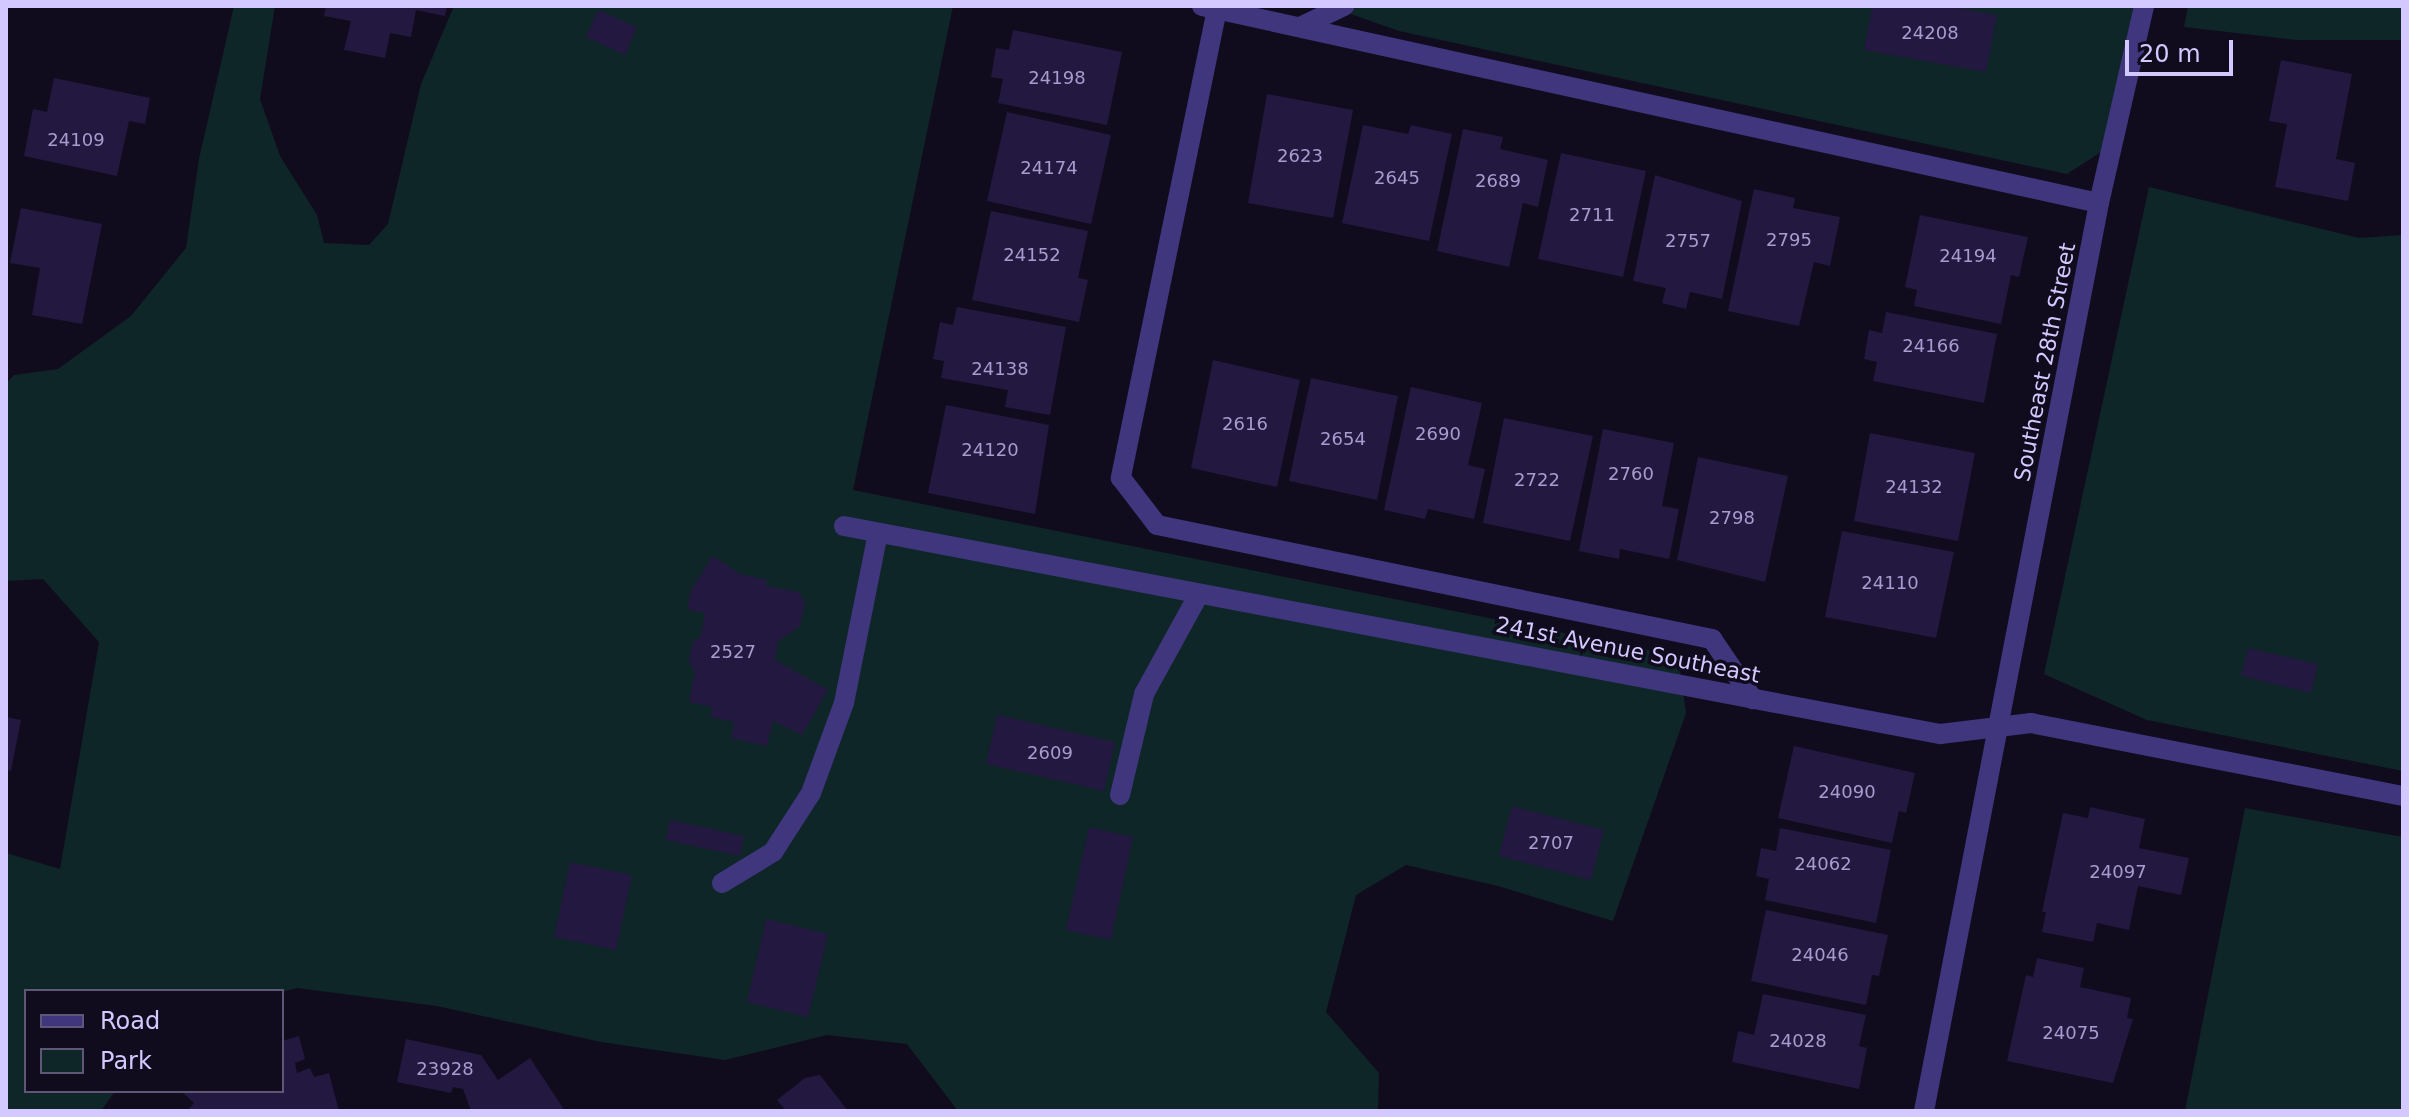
<!DOCTYPE html>
<style>
body{margin:0}
#map{position:relative;width:2409px;height:1117px;overflow:hidden;background:#100c1e;font-family:"DejaVu Sans",sans-serif}
div>[style]{position:absolute}
.green>*{inset:0;background:#0f2628}
.building>*{inset:0;background:#23183f}
.minor>*{height:20px;margin:-10px;padding:0 10px;transform-origin:10px;border-radius:10px;background:#3f367d}
span{translate:-50% -50%;white-space:nowrap;text-align:center;line-height:1.15;-webkit-text-stroke:7px #100c1e;paint-order:stroke}
.number-label{font-size:18px;color:#a79ccf}
.number-label span{-webkit-text-stroke-width:0}
.street-label{font-size:22px;color:#d3c8ff}
.frame{position:absolute;inset:0;border:8px solid #d3c8ff;pointer-events:none}
.legend{position:absolute;left:24px;top:989px;width:260px;height:104px;box-sizing:border-box;background:#100c1e;border:2px solid #5e5778;margin:0;padding:10px 14px;list-style:none;font-size:24px;color:#d3c8ff}
.legend li{display:flex;align-items:center;gap:16px;height:40px}
.legend b{width:40px;border:2px solid #5e5778}
.scale{position:absolute;left:2125px;top:40px;width:108px;height:36px;box-sizing:border-box;border:4px solid #d3c8ff;border-top:0;padding-left:10px;font-size:24px;line-height:28px;white-space:nowrap;color:#d3c8ff;-webkit-text-stroke:6px #100c1e;paint-order:stroke}
</style>
<div id="map">
<div class="green">
<div style="clip-path:polygon(234px 6px,275px 6px,260px 99px,280px 156px,317px 215px,324px 243px,369px 245px,388px 224px,421px 84px,454px 6px,953px 6px,853px 490px,1678px 656px,1686px 713px,1613px 921px,1498px 886px,1406px 865px,1356px 895px,1326px 1012px,1379px 1073px,1378px 1111px,958px 1111px,907px 1044px,827px 1035px,725px 1060px,601px 1042px,437px 1006px,297px 988px,282px 992px,26px 991px,26px 1091px,115px 1091px,101px 1111px,6px 1111px,6px 853px,60px 869px,99px 642px,43px 579px,6px 581px,6px 384px,14px 375px,58px 369px,131px 316px,186px 248px,199px 159px)"></div>
<div style="clip-path:polygon(1328px 6px,2136px 6px,2101px 152px,2067px 174px,1399px 31px)"></div>
<div style="clip-path:polygon(2188px 6px,2403px 6px,2403px 40px,2296px 40px,2184px 27px)"></div>
<div style="clip-path:polygon(2149px 187px,2359px 238px,2403px 235px,2403px 771px,2147px 720px,2044px 674px)"></div>
<div style="clip-path:polygon(2245px 808px,2403px 837px,2403px 1111px,2185px 1111px)"></div>
</div>
<div class="building">
<div style="clip-path:polygon(326px 6px,447px 6px,445px 16px,416px 10px,411px 37px,390px 33px,385px 58px,344px 50px,351px 21px,324px 16px)"></div>
<div style="clip-path:polygon(1872px 6px,1946px 6px,1997px 15px,1986px 72px,1864px 50px)"></div>
<div style="clip-path:polygon(598px 10px,637px 27px,625px 55px,586px 37px)"></div>
<div style="clip-path:polygon(1013px 30px,1122px 52px,1107px 125px,998px 103px,1003px 79px,991px 77px,996px 48px,1009px 50px)"></div>
<div style="clip-path:polygon(2281px 60px,2352px 74px,2336px 159px,2355px 163px,2348px 201px,2275px 187px,2287px 124px,2269px 121px)"></div>
<div style="clip-path:polygon(54px 78px,150px 98px,145px 124px,129px 121px,117px 176px,24px 156px,33px 109px,47px 112px)"></div>
<div style="clip-path:polygon(1267px 94px,1353px 110px,1333px 218px,1248px 203px)"></div>
<div style="clip-path:polygon(1007px 112px,1111px 135px,1091px 224px,987px 201px)"></div>
<div style="clip-path:polygon(1363px 125px,1408px 134px,1411px 125px,1452px 134px,1429px 241px,1342px 223px)"></div>
<div style="clip-path:polygon(1463px 129px,1503px 137px,1500px 149px,1548px 160px,1538px 207px,1523px 203px,1509px 267px,1437px 251px)"></div>
<div style="clip-path:polygon(1561px 153px,1646px 171px,1623px 277px,1538px 259px)"></div>
<div style="clip-path:polygon(1655px 175px,1742px 201px,1722px 299px,1690px 292px,1686px 309px,1662px 303px,1666px 288px,1633px 281px)"></div>
<div style="clip-path:polygon(1754px 189px,1795px 198px,1793px 208px,1840px 217px,1830px 266px,1814px 262px,1799px 326px,1728px 311px)"></div>
<div style="clip-path:polygon(21px 208px,102px 224px,82px 324px,32px 315px,40px 268px,10px 263px)"></div>
<div style="clip-path:polygon(991px 211px,1088px 231px,1078px 278px,1088px 280px,1079px 322px,972px 300px)"></div>
<div style="clip-path:polygon(1920px 215px,2028px 237px,2019px 277px,2011px 275px,2001px 324px,1914px 306px,1917px 290px,1905px 287px)"></div>
<div style="clip-path:polygon(957px 307px,1066px 327px,1050px 415px,1005px 407px,1008px 390px,941px 378px,944px 361px,933px 359px,940px 322px,953px 325px)"></div>
<div style="clip-path:polygon(1886px 312px,1997px 334px,1984px 403px,1873px 381px,1877px 362px,1864px 359px,1869px 330px,1882px 333px)"></div>
<div style="clip-path:polygon(1213px 360px,1300px 380px,1277px 487px,1191px 468px)"></div>
<div style="clip-path:polygon(1311px 378px,1398px 396px,1377px 500px,1289px 481px)"></div>
<div style="clip-path:polygon(1411px 387px,1482px 403px,1468px 465px,1485px 469px,1474px 519px,1428px 509px,1425px 519px,1384px 510px)"></div>
<div style="clip-path:polygon(946px 405px,1049px 425px,1035px 514px,928px 493px)"></div>
<div style="clip-path:polygon(1504px 418px,1593px 436px,1570px 541px,1483px 523px)"></div>
<div style="clip-path:polygon(1603px 429px,1674px 443px,1662px 506px,1679px 509px,1669px 559px,1620px 549px,1619px 559px,1579px 551px)"></div>
<div style="clip-path:polygon(1870px 433px,1975px 453px,1958px 541px,1854px 521px)"></div>
<div style="clip-path:polygon(1698px 457px,1788px 476px,1765px 582px,1677px 560px)"></div>
<div style="clip-path:polygon(1842px 531px,1954px 552px,1936px 638px,1825px 617px)"></div>
<div style="clip-path:polygon(713px 556px,740px 574px,767px 580px,766px 586px,799px 592px,805px 603px,800px 626px,778px 641px,775px 660px,828px 690px,802px 735px,773px 721px,767px 746px,731px 738px,734px 722px,710px 717px,712px 707px,689px 702px,695px 671px,689px 663px,692px 643px,701px 636px,705px 613px,687px 609px,691px 590px)"></div>
<div style="clip-path:polygon(2248px 648px,2318px 664px,2311px 693px,2241px 676px)"></div>
<div style="clip-path:polygon(997px 715px,1115px 742px,1104px 791px,986px 764px)"></div>
<div style="clip-path:polygon(6px 717px,21px 720px,11px 771px,6px 770px)"></div>
<div style="clip-path:polygon(1794px 746px,1915px 773px,1906px 813px,1899px 811px,1892px 843px,1778px 818px)"></div>
<div style="clip-path:polygon(1512px 806px,1604px 830px,1591px 880px,1499px 856px)"></div>
<div style="clip-path:polygon(2090px 807px,2145px 819px,2139px 848px,2189px 858px,2181px 895px,2138px 886px,2129px 930px,2097px 923px,2093px 942px,2042px 932px,2046px 912px,2042px 912px,2063px 813px,2088px 818px)"></div>
<div style="clip-path:polygon(670px 820px,744px 836px,740px 856px,666px 840px)"></div>
<div style="clip-path:polygon(1089px 827px,1133px 837px,1111px 940px,1066px 930px)"></div>
<div style="clip-path:polygon(1780px 828px,1891px 850px,1876px 923px,1765px 900px,1769px 879px,1756px 876px,1761px 848px,1776px 851px)"></div>
<div style="clip-path:polygon(570px 862px,632px 875px,616px 950px,554px 937px)"></div>
<div style="clip-path:polygon(1766px 910px,1888px 935px,1879px 976px,1872px 975px,1866px 1005px,1751px 981px)"></div>
<div style="clip-path:polygon(766px 919px,828px 934px,808px 1017px,747px 1002px)"></div>
<div style="clip-path:polygon(2037px 958px,2084px 968px,2080px 987px,2131px 998px,2127px 1018px,2133px 1019px,2113px 1083px,2007px 1061px,2026px 975px,2033px 977px)"></div>
<div style="clip-path:polygon(1763px 994px,1866px 1015px,1859px 1046px,1867px 1048px,1859px 1089px,1732px 1062px,1738px 1031px,1754px 1035px)"></div>
<div style="clip-path:polygon(299px 1036px,305px 1059px,295px 1063px,297px 1073px,310px 1068px,314px 1077px,329px 1073px,339px 1111px,187px 1111px,194px 1103px,181px 1091px,282px 1091px,282px 1041px)"></div>
<div style="clip-path:polygon(406px 1039px,481px 1055px,498px 1080px,530px 1058px,565px 1111px,471px 1111px,463px 1089px,453px 1087px,451px 1093px,397px 1082px)"></div>
<div style="clip-path:polygon(820px 1075px,848px 1111px,786px 1111px,777px 1100px,805px 1078px)"></div>
</div>
<div class="minor">
<div style="left:1202px;top:6px;width:918px;rotate:12.39deg"></div>
<div style="left:1217px;top:9px;width:479px;rotate:101.6deg"></div>
<div style="left:1121px;top:478px;width:59px;rotate:52.5deg"></div>
<div style="left:1157px;top:525px;width:567px;rotate:11.61deg"></div>
<div style="left:1712px;top:639px;width:73px;rotate:55.7deg"></div>
<div style="left:1302px;top:26px;width:47px;rotate:-25.5deg"></div>
<div style="left:844px;top:526px;width:1116px;rotate:10.75deg"></div>
<div style="left:1940px;top:734px;width:92px;rotate:-6.9deg"></div>
<div style="left:2031px;top:723px;width:379px;rotate:11.1deg"></div>
<div style="left:1120px;top:795px;width:104px;rotate:-76.6deg"></div>
<div style="left:1144px;top:694px;width:114px;rotate:-61.2deg"></div>
<div style="left:722px;top:883px;width:60px;rotate:-31.3deg"></div>
<div style="left:773px;top:852px;width:70px;rotate:-57.2deg"></div>
<div style="left:811px;top:793px;width:96px;rotate:-69.9deg"></div>
<div style="left:844px;top:703px;width:173px;rotate:-78.7deg"></div>
<div style="left:1924px;top:1111px;width:925px;rotate:-79.09deg"></div>
<div style="left:2099px;top:203px;width:202px;rotate:-77.1deg"></div>
</div>
<div class="number-label">
<span style="left:1930px;top:33px">24208</span>
<span style="left:1057px;top:78px">24198</span>
<span style="left:76px;top:140px">24109</span>
<span style="left:1300px;top:156px">2623</span>
<span style="left:1049px;top:168px">24174</span>
<span style="left:1397px;top:178px">2645</span>
<span style="left:1498px;top:181px">2689</span>
<span style="left:1592px;top:215px">2711</span>
<span style="left:1789px;top:240px">2795</span>
<span style="left:1688px;top:241px">2757</span>
<span style="left:1032px;top:255px">24152</span>
<span style="left:1968px;top:256px">24194</span>
<span style="left:1931px;top:346px">24166</span>
<span style="left:1000px;top:369px">24138</span>
<span style="left:1245px;top:424px">2616</span>
<span style="left:1438px;top:434px">2690</span>
<span style="left:1343px;top:439px">2654</span>
<span style="left:990px;top:450px">24120</span>
<span style="left:1631px;top:474px">2760</span>
<span style="left:1537px;top:480px">2722</span>
<span style="left:1914px;top:487px">24132</span>
<span style="left:1732px;top:518px">2798</span>
<span style="left:1890px;top:583px">24110</span>
<span style="left:733px;top:652px">2527</span>
<span style="left:1050px;top:753px">2609</span>
<span style="left:1847px;top:792px">24090</span>
<span style="left:1551px;top:843px">2707</span>
<span style="left:1823px;top:864px">24062</span>
<span style="left:2118px;top:872px">24097</span>
<span style="left:1820px;top:955px">24046</span>
<span style="left:2071px;top:1033px">24075</span>
<span style="left:1798px;top:1041px">24028</span>
<span style="left:445px;top:1069px">23928</span>
</div>
<div class="street-label">
<span style="left:2045px;top:362px;rotate:-79deg">Southeast 28th Street</span>
<span style="left:1628px;top:650px;rotate:11deg">241st Avenue Southeast</span>
</div>
<div class="frame"></div>
<ul class="legend">
<li><b style="height:10px;background:#3f367d"></b>Road</li>
<li><b style="height:22px;background:#0f2628"></b>Park</li>
</ul>
<div class="scale">20 m</div>
</div>
